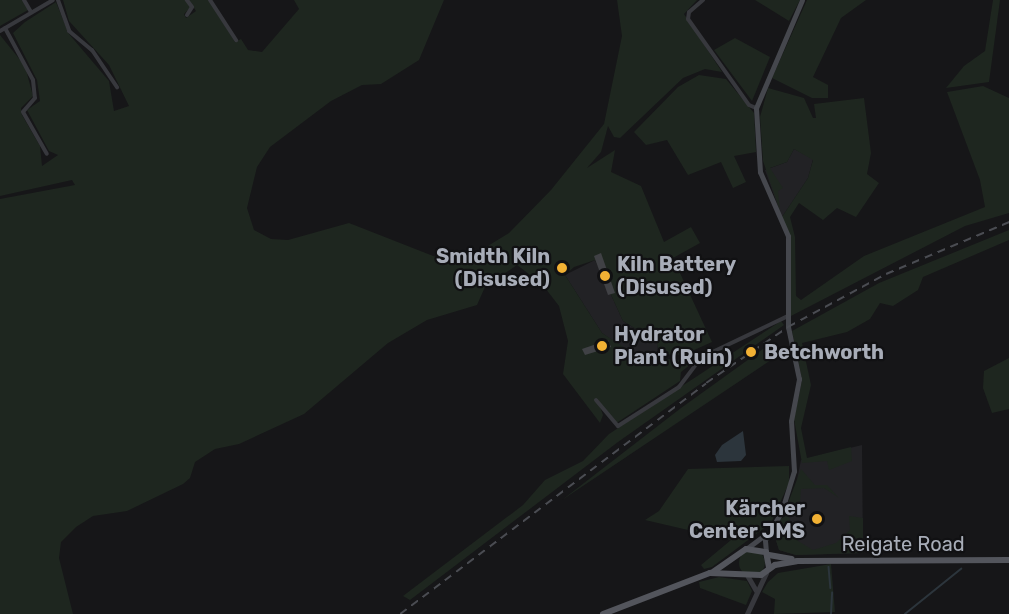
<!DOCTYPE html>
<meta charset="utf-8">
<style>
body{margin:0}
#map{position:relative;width:1009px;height:614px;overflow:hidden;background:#161618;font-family:Rubik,sans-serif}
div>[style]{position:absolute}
.built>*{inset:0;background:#222225}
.green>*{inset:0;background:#1e261f}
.round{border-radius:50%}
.water>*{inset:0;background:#2c353c}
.stream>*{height:1.5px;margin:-0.75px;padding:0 0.75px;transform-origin:0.75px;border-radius:0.75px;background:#2c353c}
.building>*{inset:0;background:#404145}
.minor>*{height:4px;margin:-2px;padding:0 2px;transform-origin:2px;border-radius:2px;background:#37383d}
.tertiary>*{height:4.5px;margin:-2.25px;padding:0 2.25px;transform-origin:2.25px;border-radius:2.25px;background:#37383d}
.secondary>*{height:5px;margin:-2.5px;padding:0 2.5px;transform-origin:2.5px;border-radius:2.5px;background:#45474d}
.primary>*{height:6px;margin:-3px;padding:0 3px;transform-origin:3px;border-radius:3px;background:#53555c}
.rail>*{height:1.5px;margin-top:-0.75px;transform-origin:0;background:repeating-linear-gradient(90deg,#4a4c52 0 8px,transparent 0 14px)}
.dots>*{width:16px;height:16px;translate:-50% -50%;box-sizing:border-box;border:3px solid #111113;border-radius:50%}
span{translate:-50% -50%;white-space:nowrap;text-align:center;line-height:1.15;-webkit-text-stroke:4.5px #111113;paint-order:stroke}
.poi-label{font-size:20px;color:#a8adb8;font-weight:700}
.right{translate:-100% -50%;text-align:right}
.left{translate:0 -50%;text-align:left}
.street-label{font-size:20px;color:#a8adb8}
</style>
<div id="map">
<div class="built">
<div style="clip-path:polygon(794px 149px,813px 159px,808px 178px,782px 217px,765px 170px,787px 162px)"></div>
<div style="clip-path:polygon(595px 260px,623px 321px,658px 343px,657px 361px,632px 354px,602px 333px,565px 275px)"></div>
<div style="clip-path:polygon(862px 445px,863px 553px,796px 555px,779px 550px,774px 534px,791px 510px,801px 460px)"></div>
</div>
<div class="green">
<div style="clip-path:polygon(0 0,22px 0,28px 10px,0 26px)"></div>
<div style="clip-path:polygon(63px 0,186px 0,190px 8px,184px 14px,186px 18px,196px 11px,189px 0,209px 0,235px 42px,241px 39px,248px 50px,262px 52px,299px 9px,294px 0,444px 0,419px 60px,381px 84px,362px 85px,331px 101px,270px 147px,257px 167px,247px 208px,254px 230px,271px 239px,288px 240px,349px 223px,446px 261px,473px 255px,509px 233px,551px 190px,604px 124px,622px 36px,617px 0,697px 0,684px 14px,722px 72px,705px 69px,683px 78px,620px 138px,614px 137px,608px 126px,601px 152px,587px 168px,615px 150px,611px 172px,641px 186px,664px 242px,691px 227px,700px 243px,673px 258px,712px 342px,683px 355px,659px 354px,657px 342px,623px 321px,595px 260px,574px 267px,565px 275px,602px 333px,639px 357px,695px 361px,681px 372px,680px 381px,615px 424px,597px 398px,603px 415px,600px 423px,563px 374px,568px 341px,559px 306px,542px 284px,517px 265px,485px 287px,477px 305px,427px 320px,388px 343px,304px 414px,239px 444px,215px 449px,195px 462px,190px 478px,183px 484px,127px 511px,93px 516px,76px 527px,61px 542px,59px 558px,73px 614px,0 614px,0 199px,75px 185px,72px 180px,0 196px,0 35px,25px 66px,33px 96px,21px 108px,22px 115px,40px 146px,42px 166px,58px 155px,49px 151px,27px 110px,40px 101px,37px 80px,13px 33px,25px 22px,56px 2px,69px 34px,109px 81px,114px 111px,129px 106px,109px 65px,69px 21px)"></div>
<div style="clip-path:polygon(755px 0,800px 0,789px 21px)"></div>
<div style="clip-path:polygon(807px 0,866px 0,841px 18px,813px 77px,828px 85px,828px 98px,812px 98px,772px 78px)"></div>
<div style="clip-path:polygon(993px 0,1000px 0,989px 82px,946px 88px,964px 66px,985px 51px)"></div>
<div style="clip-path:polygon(735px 38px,770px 57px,752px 101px,714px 50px)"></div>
<div style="clip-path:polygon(699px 75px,726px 79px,754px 113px,756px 152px,734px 156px,746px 182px,733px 188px,721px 162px,688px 175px,667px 140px,646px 145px,634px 132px,678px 87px)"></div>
<div style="clip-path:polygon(983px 86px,1009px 98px,1009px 213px,965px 226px,789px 317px,789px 236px,782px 217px,808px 178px,813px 160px,794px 149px,787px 162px,770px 168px,783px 188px,778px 191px,780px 211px,763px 161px,760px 117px,768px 88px,804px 98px,813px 118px,816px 118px,814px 104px,864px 98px,871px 153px,867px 174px,879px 183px,856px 217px,837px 208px,823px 220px,799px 203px,790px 217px,795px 237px,796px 296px,801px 300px,864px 256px,985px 207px,980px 180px,947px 92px)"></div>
<div style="clip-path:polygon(1009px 230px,1009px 240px,923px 277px,918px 290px,893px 306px,880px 303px,870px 319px,847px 332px,802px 343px,811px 385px,801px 428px,807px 458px,851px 447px,852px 461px,829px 470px,827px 461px,802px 463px,794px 419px,802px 380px,792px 331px,879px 283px)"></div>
<div style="clip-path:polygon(781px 321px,784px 325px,618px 442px,410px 600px,403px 596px,523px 505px,545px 480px,583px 461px,609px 434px)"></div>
<div style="clip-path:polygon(767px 346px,780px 354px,562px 500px,681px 408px)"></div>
<div style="clip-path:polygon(1009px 358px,1009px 409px,992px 413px,983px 388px,984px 371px)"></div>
<div style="clip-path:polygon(789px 466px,789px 483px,771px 523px,712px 567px,704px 569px,701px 565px,731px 540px,645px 520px,659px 511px,688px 469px)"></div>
<div style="clip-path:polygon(801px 469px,815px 485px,827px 485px,839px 498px,824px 488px,801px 489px,800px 502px,791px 510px,788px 503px)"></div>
<div style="clip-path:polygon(788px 515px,798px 541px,813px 550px,836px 543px,850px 530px,849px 516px,863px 518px,863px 553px,796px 555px,779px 550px,774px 534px,780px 519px)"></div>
<div class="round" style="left:739px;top:550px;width:26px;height:26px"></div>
<div style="clip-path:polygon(831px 564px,835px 612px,774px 614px,775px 599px,762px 592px,768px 582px,778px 573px)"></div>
<div style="clip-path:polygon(719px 577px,747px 581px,752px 591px,746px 605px,700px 588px,699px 582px)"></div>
</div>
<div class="water">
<div style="clip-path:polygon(743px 431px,746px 455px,741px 461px,717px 462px,715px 455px,722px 445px)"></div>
</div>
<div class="stream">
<div style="left:829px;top:567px;width:21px;rotate:85deg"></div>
<div style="left:831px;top:614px;width:21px;rotate:-87deg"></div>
<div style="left:905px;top:614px;width:72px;rotate:-38.8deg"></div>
</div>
<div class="building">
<div style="clip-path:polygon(601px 253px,615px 293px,608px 295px,594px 256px)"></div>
<div style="clip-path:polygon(608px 340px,611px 347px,585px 355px,582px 349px)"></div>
</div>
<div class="minor">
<div style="left:24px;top:0;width:14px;rotate:60deg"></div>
<div style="left:58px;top:0;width:33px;rotate:70deg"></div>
<div style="left:69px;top:31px;width:30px;rotate:40deg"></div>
<div style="left:92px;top:50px;width:45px;rotate:56deg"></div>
<div style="left:210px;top:0;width:48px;rotate:57deg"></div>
<div style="left:703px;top:0;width:18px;rotate:139deg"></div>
<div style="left:689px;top:12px;width:7px;rotate:98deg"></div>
<div style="left:688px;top:19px;width:105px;rotate:54.7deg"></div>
<div style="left:749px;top:105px;width:8px;rotate:23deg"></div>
<div style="left:187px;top:15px;width:9px;rotate:-58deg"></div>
<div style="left:192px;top:7px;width:9px;rotate:-126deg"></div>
<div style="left:5px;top:28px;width:59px;rotate:61.7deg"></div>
<div style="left:33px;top:80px;width:18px;rotate:84deg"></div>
<div style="left:35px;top:98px;width:18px;rotate:131deg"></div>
<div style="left:23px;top:112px;width:48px;rotate:60.3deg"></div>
<div style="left:0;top:31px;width:61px;rotate:-30.3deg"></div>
<div style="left:596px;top:400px;width:34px;rotate:50deg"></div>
<div style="left:618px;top:426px;width:72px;rotate:-32.6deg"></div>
<div style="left:679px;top:387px;width:38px;rotate:-53deg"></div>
<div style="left:702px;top:357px;width:95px;rotate:-25.5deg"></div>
</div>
<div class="tertiary">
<div style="left:748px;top:576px;width:16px;rotate:60deg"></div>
<div style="left:747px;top:614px;width:45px;rotate:-65.1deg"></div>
</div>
<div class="secondary">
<div style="left:746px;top:549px;width:25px;rotate:-37deg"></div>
<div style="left:766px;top:552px;width:12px;rotate:-95deg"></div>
<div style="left:765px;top:540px;width:34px;rotate:-60deg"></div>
<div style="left:782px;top:510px;width:41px;rotate:-72.9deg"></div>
<div style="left:794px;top:471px;width:50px;rotate:-93.4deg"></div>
<div style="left:791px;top:421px;width:43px;rotate:-79.2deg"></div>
<div style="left:799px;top:379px;width:53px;rotate:-101.9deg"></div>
<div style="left:788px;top:327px;width:91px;rotate:-90deg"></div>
<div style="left:788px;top:236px;width:70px;rotate:-113.6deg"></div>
<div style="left:760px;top:172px;width:64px;rotate:-93.6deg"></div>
<div style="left:756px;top:108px;width:117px;rotate:-66.9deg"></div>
</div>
<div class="primary">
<div style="left:769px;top:555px;width:23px;rotate:10deg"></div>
<div style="left:713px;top:572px;width:40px;rotate:-34.9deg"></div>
<div style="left:746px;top:549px;width:20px;rotate:9deg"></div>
<div style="left:766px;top:552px;width:16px;rotate:79deg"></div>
<div style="left:603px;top:614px;width:115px;rotate:-21deg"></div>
<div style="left:710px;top:573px;width:51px;rotate:2.2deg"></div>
<div style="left:761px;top:575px;width:17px;rotate:-36deg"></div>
<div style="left:775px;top:565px;width:22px;rotate:-10deg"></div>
<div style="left:797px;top:561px;width:212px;rotate:-0.3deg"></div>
</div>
<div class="rail">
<div style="left:400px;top:614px;width:383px;rotate:-37deg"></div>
<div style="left:706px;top:383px;width:99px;rotate:-34.3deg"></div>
<div style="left:788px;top:327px;width:111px;rotate:-28.4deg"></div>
<div style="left:886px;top:274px;width:134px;rotate:-22.9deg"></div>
</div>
<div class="dots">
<div style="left:562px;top:268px;background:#f2b134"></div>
<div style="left:605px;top:276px;background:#f2b134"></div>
<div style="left:602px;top:346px;background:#f2b134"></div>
<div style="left:751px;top:352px;background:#f2b134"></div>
<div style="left:817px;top:519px;background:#f2b134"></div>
</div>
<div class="poi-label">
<span class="right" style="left:550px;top:268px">Smidth Kiln<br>(Disused)</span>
<span class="left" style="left:617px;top:276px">Kiln Battery<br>(Disused)</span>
<span class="left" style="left:614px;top:346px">Hydrator<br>Plant (Ruin)</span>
<span class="left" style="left:764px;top:352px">Betchworth</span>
<span class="right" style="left:805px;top:520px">Kärcher<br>Center JMS</span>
</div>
<div class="street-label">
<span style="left:903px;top:544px">Reigate Road</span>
</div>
</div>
